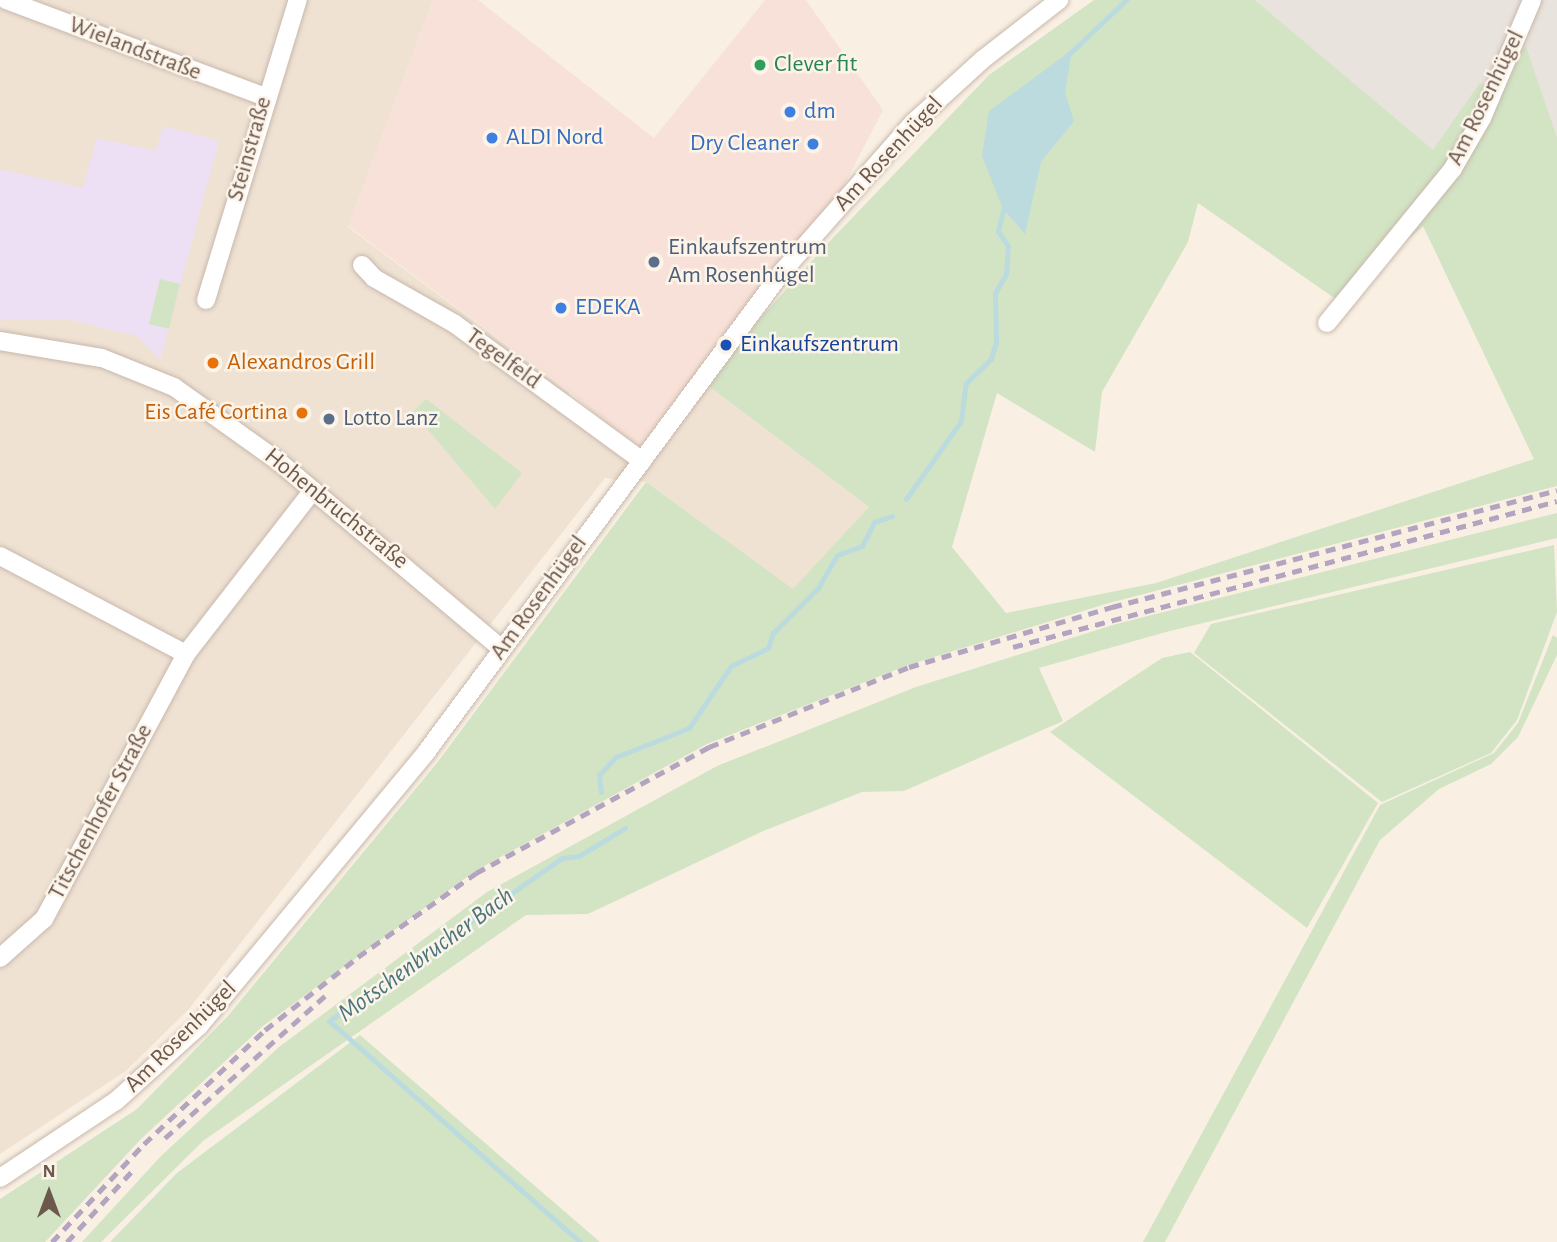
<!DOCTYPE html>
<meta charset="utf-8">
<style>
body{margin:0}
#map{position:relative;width:1557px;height:1242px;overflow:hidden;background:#f9f0e3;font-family:"Alegreya Sans",sans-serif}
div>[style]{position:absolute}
.residential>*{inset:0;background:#efe2d3}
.commercial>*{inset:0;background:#f8e1d8}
.industrial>*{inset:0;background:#e9e3dd}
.education>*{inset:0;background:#ede0f5}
.green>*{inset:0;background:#d2e4c4}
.water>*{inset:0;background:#bbdbdf}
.stream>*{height:5px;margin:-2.5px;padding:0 2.5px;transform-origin:2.5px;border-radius:2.5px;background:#bbdbdf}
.roads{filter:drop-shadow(0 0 2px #c8b8ac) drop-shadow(0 0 2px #c8b8ac)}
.minor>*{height:18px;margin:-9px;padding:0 9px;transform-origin:9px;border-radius:9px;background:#fff}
.rail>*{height:5px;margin-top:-2.5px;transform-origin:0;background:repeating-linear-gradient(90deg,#b3a4c0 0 10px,transparent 0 17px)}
.dots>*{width:19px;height:19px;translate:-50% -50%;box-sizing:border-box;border:4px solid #fcf4e9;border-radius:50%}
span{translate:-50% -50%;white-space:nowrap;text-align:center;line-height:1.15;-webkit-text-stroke:5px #fcf4e9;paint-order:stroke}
.street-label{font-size:24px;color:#6d584d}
.leisure-label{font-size:24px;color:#27864d}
.left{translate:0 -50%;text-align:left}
.shop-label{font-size:24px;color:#366cbe}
.right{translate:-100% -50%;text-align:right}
.service-label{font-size:24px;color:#4e5e75}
.transit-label{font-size:24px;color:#164399}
.food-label{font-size:24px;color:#c56008}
.water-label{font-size:26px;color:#4a767e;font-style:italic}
.north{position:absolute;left:14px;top:1158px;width:70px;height:70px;-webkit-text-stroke:5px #fcf4e9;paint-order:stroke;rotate:0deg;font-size:19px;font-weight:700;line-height:28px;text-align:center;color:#6d584d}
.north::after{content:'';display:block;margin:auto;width:24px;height:32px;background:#6d584d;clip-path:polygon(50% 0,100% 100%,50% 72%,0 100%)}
</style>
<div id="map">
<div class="residential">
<div style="clip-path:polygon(0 0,433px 0,348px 227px,569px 392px,568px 410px,621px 449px,706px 384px,869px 507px,793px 590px,646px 482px,605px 478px,189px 1009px,126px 1071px,0 1154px)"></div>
</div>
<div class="commercial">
<div style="clip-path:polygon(433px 0,478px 0,654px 138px,765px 0,806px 0,883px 110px,832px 209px,640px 453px,569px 391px,348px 226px)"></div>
</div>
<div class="industrial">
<div style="clip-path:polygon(1255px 0,1557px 0,1557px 137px,1526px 46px,1433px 151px)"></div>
</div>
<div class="education">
<div style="clip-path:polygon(163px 126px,219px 141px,160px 360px,137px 336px,66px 319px,0 320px,0 169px,83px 188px,97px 138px,156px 151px)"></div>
</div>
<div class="green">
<div style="clip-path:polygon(evenodd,1094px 0,1255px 0,1433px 150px,1479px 84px,1488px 84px,1526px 46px,1557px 137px,1557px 486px,1109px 603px,908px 665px,707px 744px,475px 871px,263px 1026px,142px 1138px,45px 1242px,0 1242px,0 1199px,137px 1109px,228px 1016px,437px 763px,646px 482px,793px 589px,869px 507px,706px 384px,725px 357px,831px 240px,989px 75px,1094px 0,1198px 203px,1340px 302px,1423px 226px,1534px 459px,1156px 583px,1006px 613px,952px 547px,997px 393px,1095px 452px,1102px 392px,1188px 242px,1198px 203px)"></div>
<div style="clip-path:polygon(160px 279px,180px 284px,169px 329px,149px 324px)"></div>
<div style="clip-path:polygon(426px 399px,522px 473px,495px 509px,413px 412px)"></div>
<div style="clip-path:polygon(1557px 513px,1557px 538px,1166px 632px,1039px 668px,1063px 721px,904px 791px,862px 792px,761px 832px,588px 914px,526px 915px,203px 1141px,101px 1242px,82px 1242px,161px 1156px,279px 1047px,487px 892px,717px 766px,916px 687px,1116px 624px)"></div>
<div style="clip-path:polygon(1554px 545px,1557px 612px,1517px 720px,1491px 753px,1382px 802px,1194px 653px,1211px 624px)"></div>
<div style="clip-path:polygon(1553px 635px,1557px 638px,1557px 655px,1518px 737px,1491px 764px,1439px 789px,1380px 840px,1165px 1242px,1143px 1242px,1380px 805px,1494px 753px,1518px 723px)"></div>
<div style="clip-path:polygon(1190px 652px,1378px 803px,1307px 928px,1050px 732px,1162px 658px)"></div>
<div style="clip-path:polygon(360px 1035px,600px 1242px,110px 1242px,177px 1173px)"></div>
</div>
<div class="water">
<div style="clip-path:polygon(1072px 50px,1065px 93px,1074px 121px,1041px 162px,1025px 234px,1003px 209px,982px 156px,989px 111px)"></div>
</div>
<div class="stream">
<div style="left:1069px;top:54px;width:79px;rotate:-43.5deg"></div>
<div style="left:906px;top:499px;width:95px;rotate:-54.8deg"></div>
<div style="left:961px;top:421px;width:38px;rotate:-83deg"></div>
<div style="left:966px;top:383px;width:35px;rotate:-44deg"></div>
<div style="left:991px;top:359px;width:18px;rotate:-74deg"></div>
<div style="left:996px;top:342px;width:49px;rotate:-91.2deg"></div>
<div style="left:995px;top:293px;width:22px;rotate:-60deg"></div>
<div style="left:1006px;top:274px;width:28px;rotate:-86deg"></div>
<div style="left:1008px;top:246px;width:18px;rotate:-124deg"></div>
<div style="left:998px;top:231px;width:29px;rotate:-76deg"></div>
<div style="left:601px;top:792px;width:17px;rotate:-97deg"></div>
<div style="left:599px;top:775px;width:25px;rotate:-47deg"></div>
<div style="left:616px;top:757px;width:79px;rotate:-21.7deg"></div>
<div style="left:689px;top:728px;width:75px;rotate:-55.9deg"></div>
<div style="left:731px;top:666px;width:41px;rotate:-25.9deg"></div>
<div style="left:768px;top:648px;width:16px;rotate:-72deg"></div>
<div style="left:773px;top:633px;width:64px;rotate:-45deg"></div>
<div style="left:818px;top:588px;width:38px;rotate:-60deg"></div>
<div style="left:837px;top:555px;width:27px;rotate:-20deg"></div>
<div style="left:862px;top:546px;width:27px;rotate:-63deg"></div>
<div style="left:874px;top:522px;width:19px;rotate:-18deg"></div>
<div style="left:580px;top:1242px;width:334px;rotate:-138.6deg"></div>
<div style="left:329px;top:1021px;width:284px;rotate:-35deg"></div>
<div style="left:562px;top:858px;width:17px;rotate:-7deg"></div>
<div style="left:579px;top:856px;width:54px;rotate:-31.3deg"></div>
</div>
<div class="roads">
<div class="minor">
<div style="left:6px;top:0;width:277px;rotate:20.5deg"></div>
<div style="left:362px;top:265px;width:18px;rotate:47deg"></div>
<div style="left:374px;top:278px;width:93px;rotate:29.6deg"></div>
<div style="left:455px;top:324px;width:232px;rotate:36.2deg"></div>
<div style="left:206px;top:300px;width:314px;rotate:-73deg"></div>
<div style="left:1327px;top:323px;width:198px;rotate:-50.8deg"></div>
<div style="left:1452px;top:170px;width:60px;rotate:-60deg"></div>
<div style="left:1482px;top:118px;width:128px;rotate:-67deg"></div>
<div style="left:0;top:341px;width:103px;rotate:9.5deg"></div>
<div style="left:102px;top:358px;width:78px;rotate:21.9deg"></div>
<div style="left:174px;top:387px;width:129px;rotate:35.5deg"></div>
<div style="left:279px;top:462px;width:291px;rotate:40deg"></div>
<div style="left:0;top:556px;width:210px;rotate:27.8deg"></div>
<div style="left:0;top:958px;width:59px;rotate:-41.6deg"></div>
<div style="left:44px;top:919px;width:301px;rotate:-61.8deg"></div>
<div style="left:186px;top:654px;width:207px;rotate:-52.2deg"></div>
<div style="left:0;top:1178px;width:139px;rotate:-33.6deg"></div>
<div style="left:116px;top:1101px;width:112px;rotate:-42.1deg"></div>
<div style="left:199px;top:1026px;width:357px;rotate:-50.3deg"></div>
<div style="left:427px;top:751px;width:596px;rotate:-53.46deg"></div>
<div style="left:782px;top:272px;width:198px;rotate:-48.7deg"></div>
<div style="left:913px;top:123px;width:93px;rotate:-42.4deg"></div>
<div style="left:982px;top:60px;width:98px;rotate:-37.9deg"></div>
</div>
</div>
<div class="rail">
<div style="left:1013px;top:647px;width:563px;rotate:-15.02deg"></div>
<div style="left:165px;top:1138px;width:214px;rotate:-41.6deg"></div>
<div style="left:52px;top:1242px;width:134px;rotate:-46.8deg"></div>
<div style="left:144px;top:1144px;width:166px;rotate:-43.3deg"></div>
<div style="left:265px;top:1030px;width:118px;rotate:-38.1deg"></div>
<div style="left:358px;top:957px;width:145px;rotate:-35.4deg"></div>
<div style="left:476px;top:873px;width:265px;rotate:-28.4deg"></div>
<div style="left:709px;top:747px;width:215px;rotate:-21.8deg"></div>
<div style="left:909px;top:667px;width:212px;rotate:-16.5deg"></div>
<div style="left:1112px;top:607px;width:460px;rotate:-14.7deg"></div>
<div style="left:67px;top:1242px;width:98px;rotate:-47.5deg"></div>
</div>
<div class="dots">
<div style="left:760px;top:65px;background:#2e9e5b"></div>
<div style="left:790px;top:112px;background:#3f7fe0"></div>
<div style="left:492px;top:138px;background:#3f7fe0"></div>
<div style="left:813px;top:144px;background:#3f7fe0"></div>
<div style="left:654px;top:262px;background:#5c6f8a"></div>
<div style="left:561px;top:308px;background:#3f7fe0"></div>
<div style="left:726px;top:345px;background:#1a4fb4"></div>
<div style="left:213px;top:363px;background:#e8710a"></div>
<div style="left:302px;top:413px;background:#e8710a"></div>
<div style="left:329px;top:419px;background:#5c6f8a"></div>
</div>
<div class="street-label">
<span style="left:135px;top:49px;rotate:21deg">Wielandstraße</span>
<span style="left:1486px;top:98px;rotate:-64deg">Am Rosenhügel</span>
<span style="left:250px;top:149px;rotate:-74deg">Steinstraße</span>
<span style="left:889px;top:154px;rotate:-47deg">Am Rosenhügel</span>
<span style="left:503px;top:359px;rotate:36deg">Tegelfeld</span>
<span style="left:336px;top:509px;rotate:39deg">Hohenbruchstraße</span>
<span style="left:539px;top:598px;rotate:-54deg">Am Rosenhügel</span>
<span style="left:101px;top:812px;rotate:-62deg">Titschenhofer Straße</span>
<span style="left:181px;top:1037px;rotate:-45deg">Am Rosenhügel</span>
</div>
<div class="leisure-label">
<span class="left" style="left:774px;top:65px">Clever fit</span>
</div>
<div class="shop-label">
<span class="left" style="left:804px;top:112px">dm</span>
<span class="left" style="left:506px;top:138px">ALDI Nord</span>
<span class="right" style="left:799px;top:144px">Dry Cleaner</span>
<span class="left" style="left:575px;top:308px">EDEKA</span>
</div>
<div class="service-label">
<span class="left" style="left:668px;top:262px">Einkaufszentrum<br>Am Rosenhügel</span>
<span class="left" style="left:343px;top:419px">Lotto Lanz</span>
</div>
<div class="transit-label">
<span class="left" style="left:740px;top:345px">Einkaufszentrum</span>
</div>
<div class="food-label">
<span class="left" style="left:227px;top:363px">Alexandros Grill</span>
<span class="right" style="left:288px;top:413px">Eis Café Cortina</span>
</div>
<div class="water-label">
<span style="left:426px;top:955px;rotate:-36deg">Motschenbrucher Bach</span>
</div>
<div class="north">N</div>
</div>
